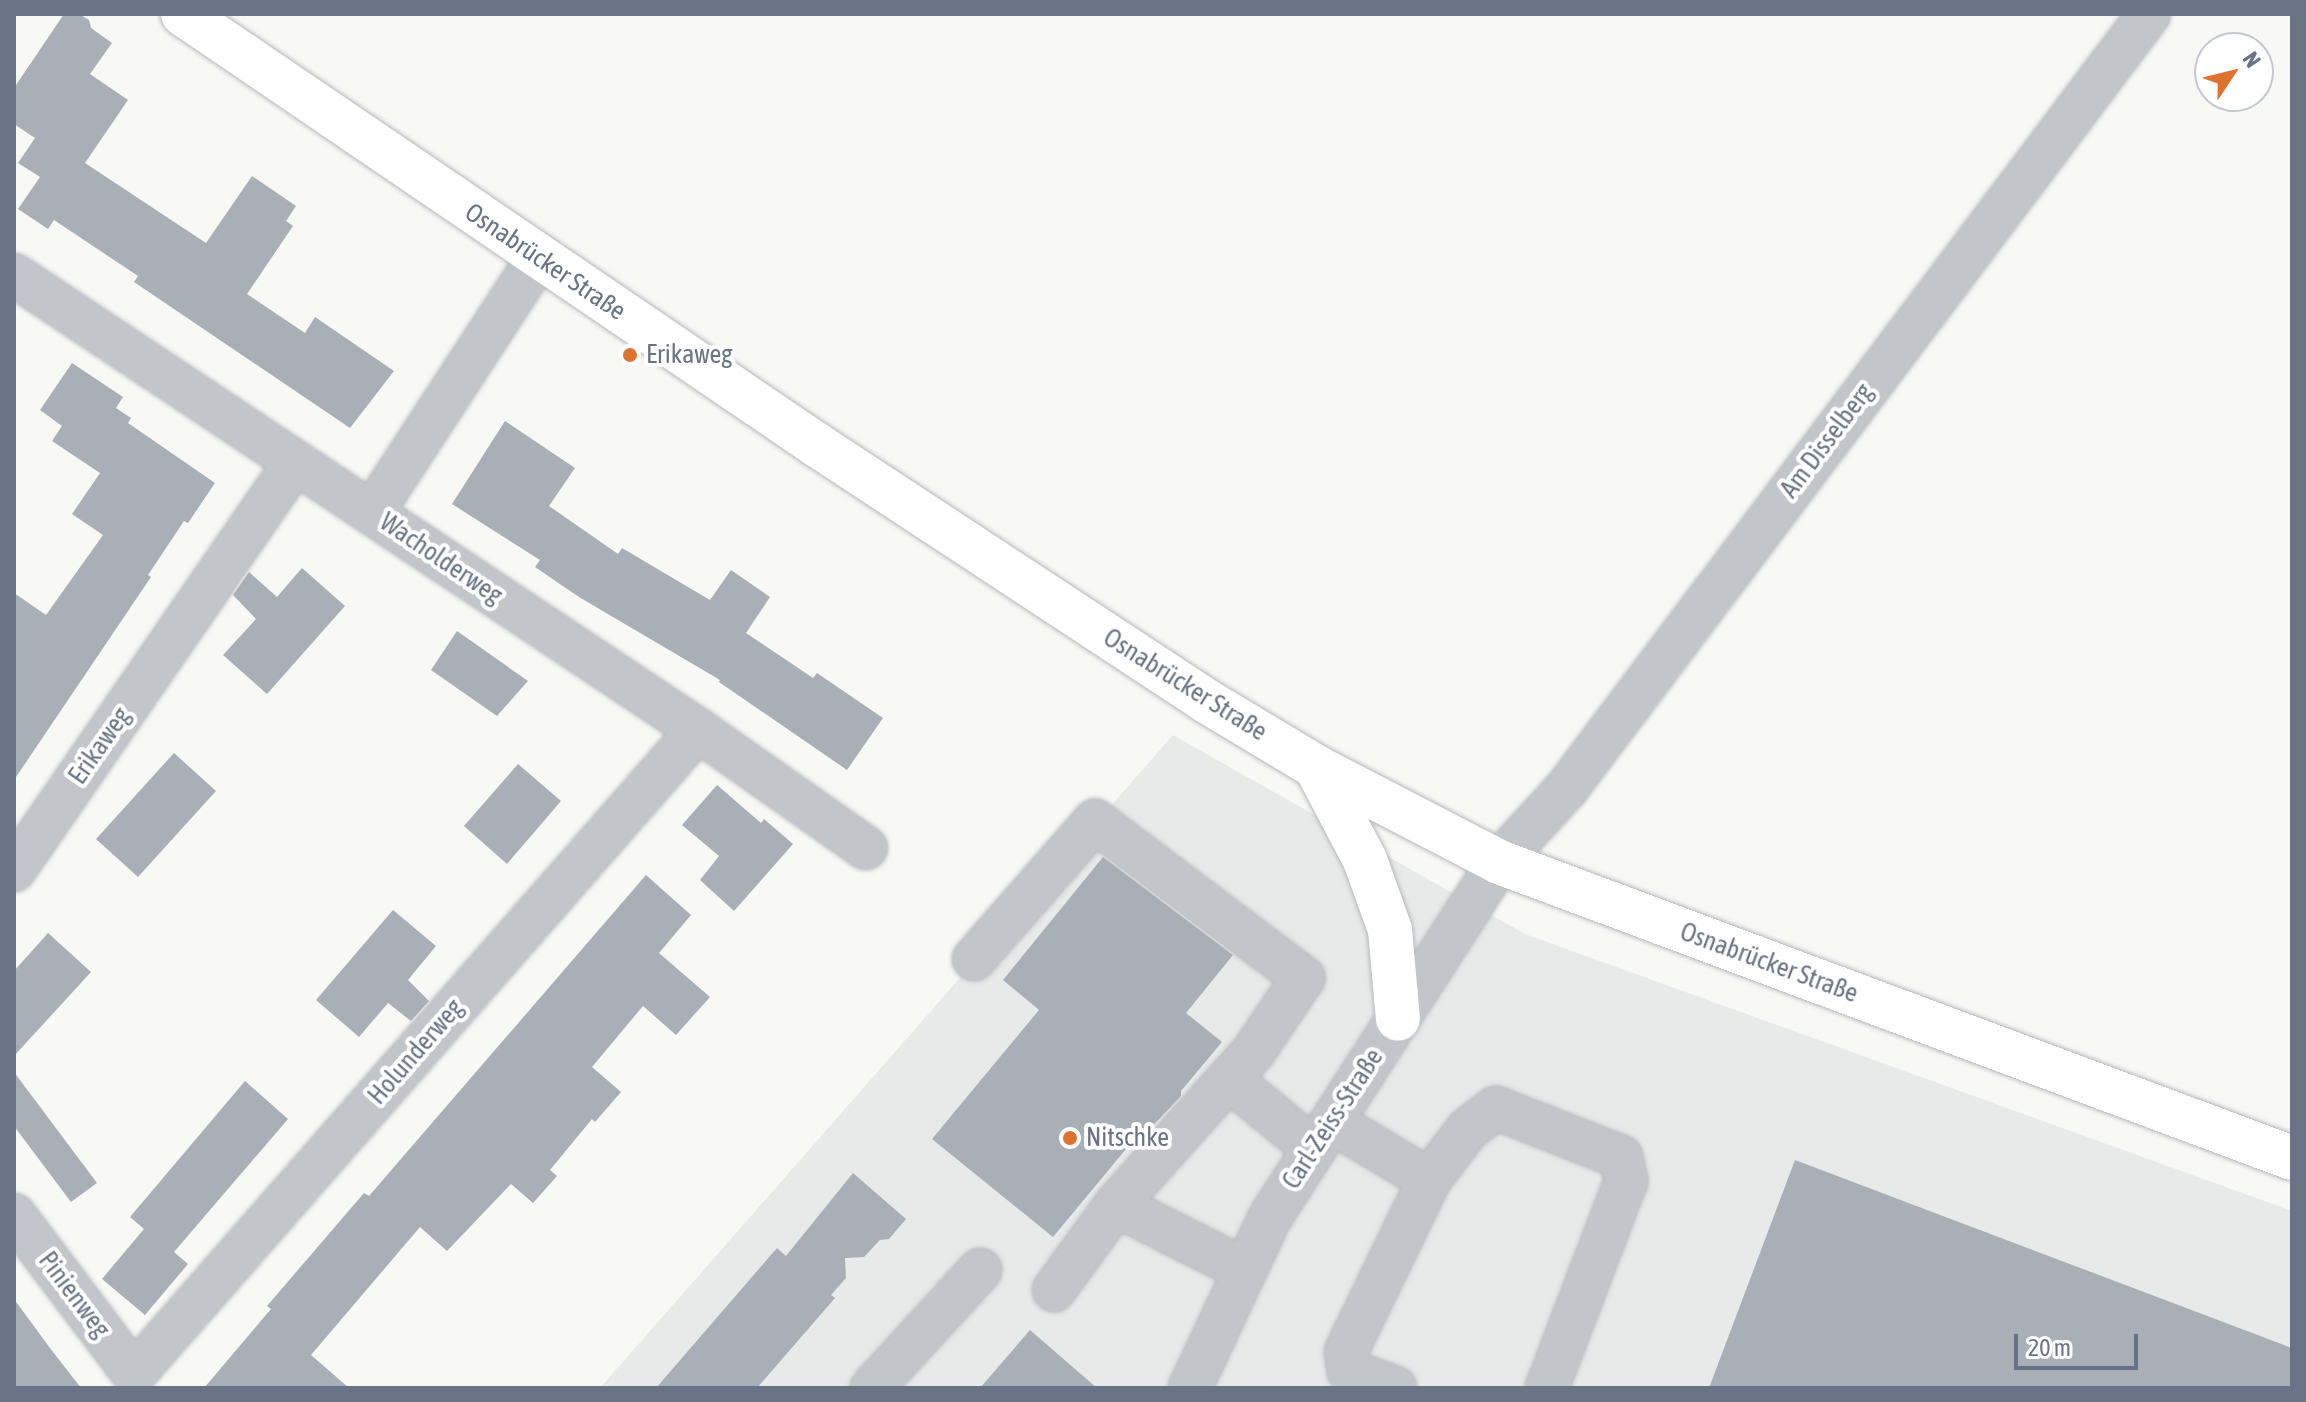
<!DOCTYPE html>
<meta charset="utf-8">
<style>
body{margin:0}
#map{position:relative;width:2306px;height:1402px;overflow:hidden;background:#f8f8f5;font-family:"Asap Condensed",sans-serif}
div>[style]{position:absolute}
.built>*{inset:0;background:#e8eae9}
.building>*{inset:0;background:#a8afb7}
.roads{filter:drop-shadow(0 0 2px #b5b8bd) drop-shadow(0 0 2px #b5b8bd)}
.minor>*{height:42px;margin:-21px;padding:0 21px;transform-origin:21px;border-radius:21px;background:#c2c5c9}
.major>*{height:44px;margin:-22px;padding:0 22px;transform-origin:22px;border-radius:22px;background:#fff}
.dots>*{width:22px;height:22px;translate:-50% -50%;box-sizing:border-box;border:4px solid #fff;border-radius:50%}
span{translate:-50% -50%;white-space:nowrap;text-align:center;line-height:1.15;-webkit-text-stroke:8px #fff;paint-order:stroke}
.street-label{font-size:26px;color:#687486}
.poi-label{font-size:26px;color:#687486}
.left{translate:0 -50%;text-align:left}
.frame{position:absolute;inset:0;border:16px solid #687486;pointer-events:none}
.north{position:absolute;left:2194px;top:32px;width:80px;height:80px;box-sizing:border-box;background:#fff;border:2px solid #c3c7cf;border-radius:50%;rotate:55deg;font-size:22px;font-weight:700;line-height:32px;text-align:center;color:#687486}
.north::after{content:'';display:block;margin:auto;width:28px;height:36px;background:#df722e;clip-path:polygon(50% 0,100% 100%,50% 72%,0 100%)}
.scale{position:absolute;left:2014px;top:1334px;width:124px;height:36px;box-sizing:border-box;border:4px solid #687486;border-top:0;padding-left:10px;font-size:24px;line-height:28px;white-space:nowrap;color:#687486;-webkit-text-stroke:6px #fff;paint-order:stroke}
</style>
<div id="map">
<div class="built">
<div style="clip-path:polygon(1173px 735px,1525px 934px,2292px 1211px,2292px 1388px,600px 1388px)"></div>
</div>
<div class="building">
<div style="clip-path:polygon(64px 14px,79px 14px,89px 20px,91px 28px,112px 43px,90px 74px,128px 100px,85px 163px,206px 243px,252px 176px,296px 206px,286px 221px,293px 226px,247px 294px,305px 333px,315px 317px,394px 371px,350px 428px,134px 282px,138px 276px,54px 220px,48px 229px,18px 209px,40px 177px,18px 163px,35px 138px,14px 124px,14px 88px)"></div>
<div style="clip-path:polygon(72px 363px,123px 397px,116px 408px,131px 418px,128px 423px,215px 483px,188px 523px,184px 521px,148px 575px,151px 577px,14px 780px,14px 593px,46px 615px,103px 535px,72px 514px,100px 473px,52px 441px,62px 426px,40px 410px)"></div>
<div style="clip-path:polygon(505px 421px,575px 468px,549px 506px,618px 554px,622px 548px,710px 600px,731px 570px,770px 597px,746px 633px,813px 678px,817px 673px,883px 718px,847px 770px,719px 682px,720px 680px,579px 597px,535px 567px,540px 560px,452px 504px)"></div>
<div style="clip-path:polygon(302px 568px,345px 606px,267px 694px,223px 655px,256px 619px,233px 595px,249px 572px,277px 597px)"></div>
<div style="clip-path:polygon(457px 631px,528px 681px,497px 716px,431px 670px)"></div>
<div style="clip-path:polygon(174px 753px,216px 791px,138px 877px,96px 839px)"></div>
<div style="clip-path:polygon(518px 764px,561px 801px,507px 864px,464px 826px)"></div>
<div style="clip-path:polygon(717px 785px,761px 823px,764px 819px,793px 844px,734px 911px,700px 880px,719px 856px,682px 825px)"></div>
<div style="clip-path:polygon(1103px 857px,1233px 955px,1186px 1013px,1222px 1042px,1181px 1091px,1181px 1096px,1145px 1134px,1136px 1137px,1053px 1237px,932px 1139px,1039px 1010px,1003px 980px)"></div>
<div style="clip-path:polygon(646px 875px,691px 915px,659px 953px,710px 997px,676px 1035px,643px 1006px,592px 1067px,621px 1092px,595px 1122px,592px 1119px,550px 1170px,557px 1176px,533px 1203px,511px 1184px,447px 1251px,420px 1227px,311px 1355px,349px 1388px,204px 1388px,271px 1309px,267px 1306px,364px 1193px,369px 1196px)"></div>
<div style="clip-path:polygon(393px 910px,436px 946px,408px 980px,429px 1001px,411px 1021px,388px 1003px,359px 1037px,316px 1000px)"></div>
<div style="clip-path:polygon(48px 933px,91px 972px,14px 1056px,14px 971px)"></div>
<div style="clip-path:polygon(14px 1072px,97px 1183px,71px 1202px,14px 1126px)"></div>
<div style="clip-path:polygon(245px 1081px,288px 1119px,174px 1252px,188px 1264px,145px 1315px,102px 1279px,144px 1229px,130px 1217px)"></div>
<div style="clip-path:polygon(1795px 1160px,2292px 1348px,2292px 1388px,1709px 1388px)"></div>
<div style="clip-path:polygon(853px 1173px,906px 1219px,889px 1239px,880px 1240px,864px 1257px,845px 1258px,846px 1278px,831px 1295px,835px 1298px,757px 1388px,656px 1388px,777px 1248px,786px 1256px)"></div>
<div style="clip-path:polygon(14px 1299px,50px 1348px,81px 1388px,14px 1388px)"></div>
<div style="clip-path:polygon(1030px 1330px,1097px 1388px,980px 1388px)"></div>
</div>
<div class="roads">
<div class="minor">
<div style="left:14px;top:275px;width:822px;rotate:33.63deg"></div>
<div style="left:698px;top:730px;width:205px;rotate:35.1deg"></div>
<div style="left:372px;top:513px;width:306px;rotate:-56.9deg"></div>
<div style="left:14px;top:870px;width:493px;rotate:-55.4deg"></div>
<div style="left:974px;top:959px;width:184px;rotate:-48.8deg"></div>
<div style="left:1095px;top:821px;width:261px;rotate:37deg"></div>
<div style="left:1303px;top:978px;width:88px;rotate:123.9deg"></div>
<div style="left:1254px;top:1051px;width:207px;rotate:131.9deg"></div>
<div style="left:1229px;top:1079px;width:110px;rotate:39.5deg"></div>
<div style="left:1332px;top:1122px;width:113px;rotate:30.9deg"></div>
<div style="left:1429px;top:1180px;width:64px;rotate:-52.6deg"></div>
<div style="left:1468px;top:1129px;width:35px;rotate:-37deg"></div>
<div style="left:1496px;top:1108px;width:134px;rotate:21.4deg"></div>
<div style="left:1621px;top:1157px;width:25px;rotate:78deg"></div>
<div style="left:1626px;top:1181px;width:222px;rotate:110.9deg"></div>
<div style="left:14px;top:1215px;width:199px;rotate:53deg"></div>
<div style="left:134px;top:1374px;width:856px;rotate:-48.79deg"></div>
<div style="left:1054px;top:1290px;width:105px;rotate:-53.9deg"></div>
<div style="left:1116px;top:1205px;width:144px;rotate:26.7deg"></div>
<div style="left:872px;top:1388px;width:160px;rotate:-47.5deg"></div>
<div style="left:1190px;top:1388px;width:187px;rotate:-64.9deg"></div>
<div style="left:1269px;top:1219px;width:425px;rotate:-57.2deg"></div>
<div style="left:1499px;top:862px;width:100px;rotate:-47.4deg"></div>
<div style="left:1567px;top:788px;width:968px;rotate:-53.06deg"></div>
<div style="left:1395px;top:1388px;width:49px;rotate:-159.7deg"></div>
<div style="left:1349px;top:1371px;width:19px;rotate:-99deg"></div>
<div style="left:1346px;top:1352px;width:191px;rotate:-64.2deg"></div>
</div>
<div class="major">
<div style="left:183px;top:14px;width:767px;rotate:34.21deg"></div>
<div style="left:817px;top:445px;width:468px;rotate:33.3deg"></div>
<div style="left:1208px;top:702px;width:126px;rotate:31deg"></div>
<div style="left:1316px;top:767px;width:206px;rotate:27.4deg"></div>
<div style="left:1499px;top:862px;width:846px;rotate:20.47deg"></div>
<div style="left:1316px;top:767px;width:105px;rotate:62.2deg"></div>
<div style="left:1365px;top:860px;width:74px;rotate:70.3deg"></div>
<div style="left:1390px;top:930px;width:89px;rotate:84.9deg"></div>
</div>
</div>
<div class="dots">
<div style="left:630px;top:355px;background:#df722e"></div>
<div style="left:1070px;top:1138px;background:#df722e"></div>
</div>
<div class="street-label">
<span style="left:545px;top:262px;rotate:34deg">Osnabrücker Straße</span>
<span style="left:1827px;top:441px;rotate:-53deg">Am Disselberg</span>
<span style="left:441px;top:559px;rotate:34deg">Wacholderweg</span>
<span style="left:1185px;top:685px;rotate:32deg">Osnabrücker Straße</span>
<span style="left:100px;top:746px;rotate:-55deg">Erikaweg</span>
<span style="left:1769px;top:963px;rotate:20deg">Osnabrücker Straße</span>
<span style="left:416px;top:1052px;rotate:-49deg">Holunderweg</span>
<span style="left:1333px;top:1119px;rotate:-57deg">Carl-Zeiss-Straße</span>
<span style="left:74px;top:1295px;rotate:53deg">Pinienweg</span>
</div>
<div class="poi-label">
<span class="left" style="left:646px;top:355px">Erikaweg</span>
<span class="left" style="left:1086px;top:1138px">Nitschke</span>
</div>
<div class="frame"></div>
<div class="north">N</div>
<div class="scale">20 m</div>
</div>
